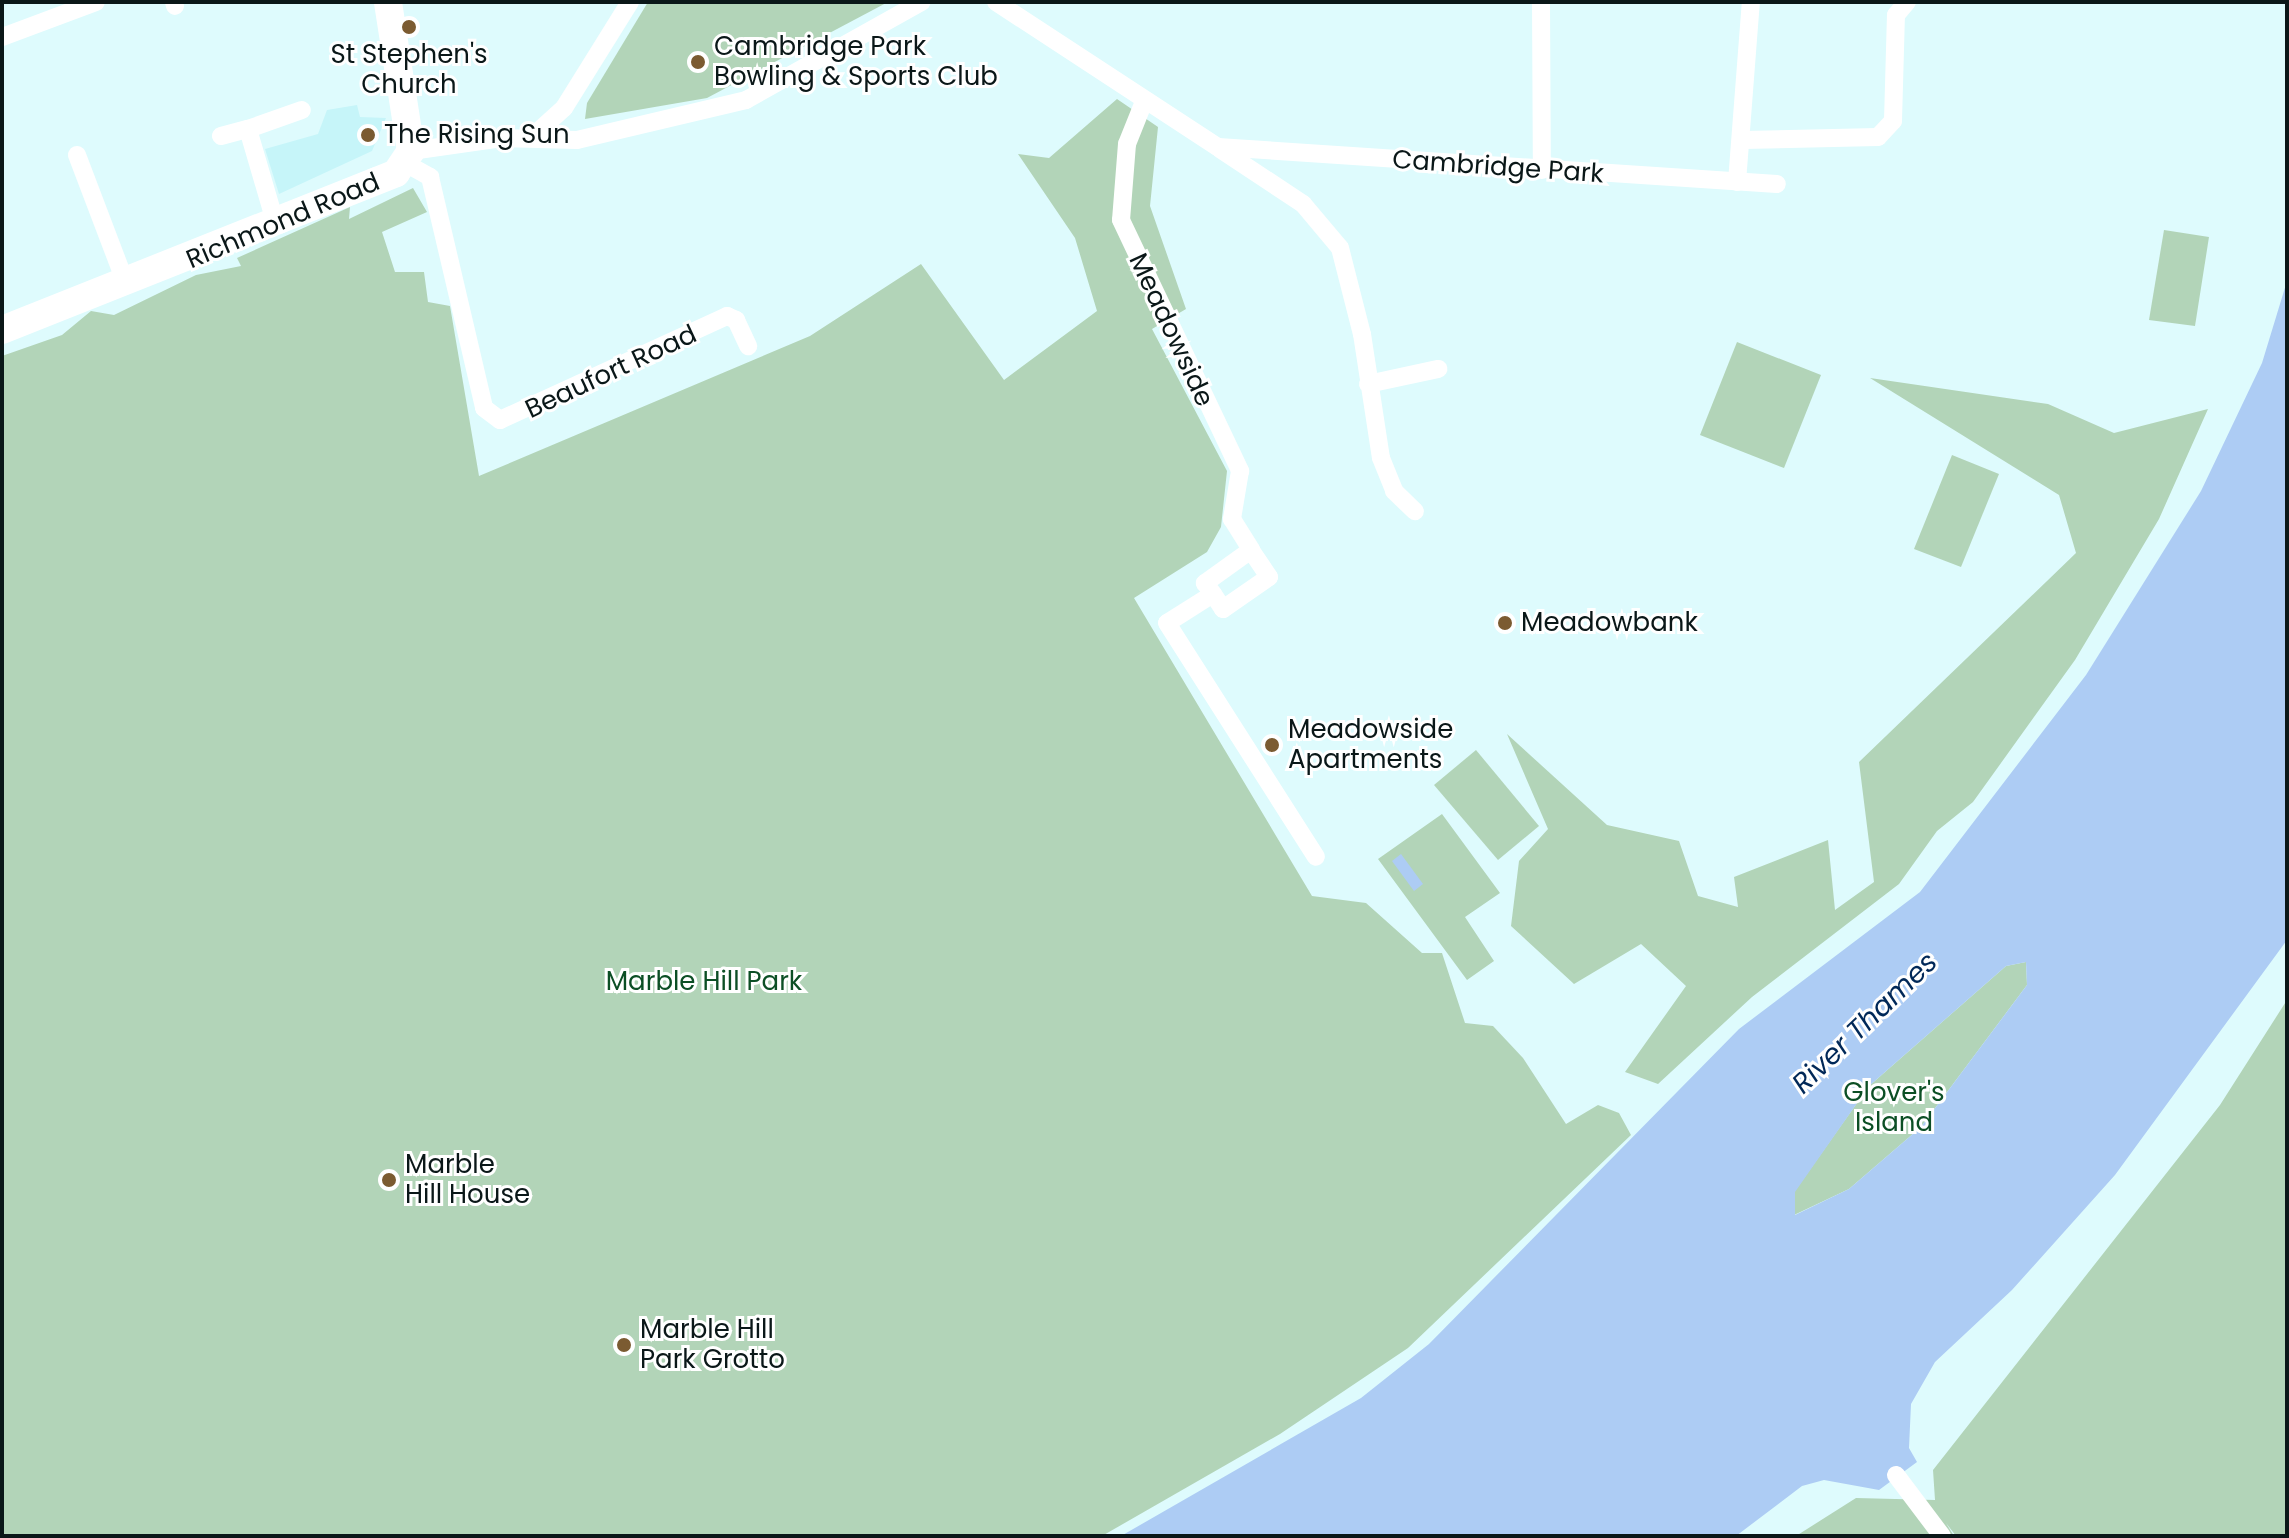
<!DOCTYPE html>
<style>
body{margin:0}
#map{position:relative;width:2289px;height:1538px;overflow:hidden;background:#defbfd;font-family:Poppins,sans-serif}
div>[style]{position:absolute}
.built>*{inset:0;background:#c6f5f9}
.green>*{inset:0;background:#b2d4b8}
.water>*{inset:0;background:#adccf4}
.minor>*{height:18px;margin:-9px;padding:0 9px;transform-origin:9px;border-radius:9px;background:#fff}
.primary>*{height:28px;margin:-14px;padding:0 14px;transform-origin:14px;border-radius:14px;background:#fff}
.dots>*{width:22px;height:22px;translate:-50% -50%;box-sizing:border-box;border:4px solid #fff;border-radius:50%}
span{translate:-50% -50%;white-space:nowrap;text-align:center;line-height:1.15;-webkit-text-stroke:6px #fff;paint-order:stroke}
.poi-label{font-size:26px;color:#0a1718}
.left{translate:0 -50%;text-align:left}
.street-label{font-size:26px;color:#0a1718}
.park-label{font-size:26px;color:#0c4f25}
.water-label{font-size:28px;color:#002858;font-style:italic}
.frame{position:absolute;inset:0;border:4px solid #0a1718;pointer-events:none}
</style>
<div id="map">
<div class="built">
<div style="clip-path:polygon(357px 105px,360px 117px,386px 118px,372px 151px,279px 194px,265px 149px,318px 134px,327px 110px)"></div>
</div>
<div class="green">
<div style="clip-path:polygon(648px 2px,888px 2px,707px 98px,585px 119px,587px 103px)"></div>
<div style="clip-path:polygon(1117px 99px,1158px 127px,1150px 206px,1186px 309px,1152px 329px,1227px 471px,1221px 527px,1207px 552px,1134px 598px,1312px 896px,1366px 903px,1422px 953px,1442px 953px,1465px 1023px,1493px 1026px,1523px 1058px,1566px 1124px,1598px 1105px,1619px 1113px,1631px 1135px,1408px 1348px,1280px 1434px,1102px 1536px,2px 1536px,2px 356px,62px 335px,91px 311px,114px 315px,196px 275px,241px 266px,237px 258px,350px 207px,349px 219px,413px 188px,427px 212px,382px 232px,395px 272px,424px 272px,428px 302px,450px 306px,479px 476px,810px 336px,921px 264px,1004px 380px,1097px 311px,1075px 238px,1018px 154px,1049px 158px)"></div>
<div style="clip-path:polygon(2164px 230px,2209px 237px,2195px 326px,2149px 320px)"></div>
<div style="clip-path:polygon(1737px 342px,1821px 375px,1784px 468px,1700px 435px)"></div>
<div style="clip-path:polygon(1870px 378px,2048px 404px,2114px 433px,2208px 409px,2159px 519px,2075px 660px,1973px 802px,1937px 831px,1899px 884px,1752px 997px,1658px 1084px,1625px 1072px,1686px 986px,1641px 944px,1574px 984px,1511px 926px,1519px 861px,1548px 829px,1507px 734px,1607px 825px,1679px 841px,1698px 896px,1738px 907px,1734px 877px,1828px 840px,1835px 910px,1874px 882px,1859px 762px,2076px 553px,2059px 495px)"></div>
<div style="clip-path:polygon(1952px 455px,1999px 474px,1961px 567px,1914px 549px)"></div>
<div style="clip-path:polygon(1476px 750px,1539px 826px,1498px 860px,1434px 785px)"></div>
<div style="clip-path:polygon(1442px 814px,1500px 893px,1465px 917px,1494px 961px,1467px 980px,1378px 859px)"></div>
<div style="clip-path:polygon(2026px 962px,2027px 985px,1921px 1127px,1849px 1189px,1794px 1215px,1794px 1192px,1869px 1086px,2006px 966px)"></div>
<div style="clip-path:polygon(2287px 1000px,2287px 1536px,1956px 1536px,1946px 1523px,1954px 1536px,1796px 1536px,1856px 1498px,1935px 1500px,1933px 1470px,2220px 1105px)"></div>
</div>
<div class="water">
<div style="clip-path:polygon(evenodd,2287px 281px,2287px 940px,2115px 1175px,2012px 1290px,1935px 1362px,1911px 1404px,1909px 1448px,1917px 1462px,1879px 1490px,1824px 1480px,1802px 1486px,1736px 1536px,1121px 1536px,1361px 1398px,1429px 1344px,1739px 1029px,1920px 892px,2086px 675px,2201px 491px,2262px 363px,2287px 281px,2026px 962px,2027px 985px,1921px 1127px,1849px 1189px,1795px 1215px,1795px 1192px,1869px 1086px,2006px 966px,2026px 962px)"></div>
<div style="clip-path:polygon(1401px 854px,1423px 884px,1414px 891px,1392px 861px)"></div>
</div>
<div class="minor">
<div style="left:174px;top:2px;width:4px;rotate:76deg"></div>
<div style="left:996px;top:2px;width:265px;rotate:33.2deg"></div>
<div style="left:1218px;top:147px;width:560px;rotate:3.79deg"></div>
<div style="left:1541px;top:2px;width:168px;rotate:89.7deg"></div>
<div style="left:2px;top:37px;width:100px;rotate:-20.4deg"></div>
<div style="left:1143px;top:104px;width:43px;rotate:111.8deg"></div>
<div style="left:1127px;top:144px;width:76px;rotate:94.5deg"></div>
<div style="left:1121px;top:220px;width:278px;rotate:64.6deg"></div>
<div style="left:1240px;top:471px;width:49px;rotate:99.5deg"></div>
<div style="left:1232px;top:519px;width:36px;rotate:58deg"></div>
<div style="left:1251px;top:550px;width:57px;rotate:144.3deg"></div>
<div style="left:1205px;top:583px;width:14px;rotate:54deg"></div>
<div style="left:1213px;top:594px;width:54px;rotate:147.8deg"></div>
<div style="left:1167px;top:623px;width:277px;rotate:57.5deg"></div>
<div style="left:221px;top:136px;width:28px;rotate:-15deg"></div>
<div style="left:532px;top:137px;width:43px;rotate:-42.2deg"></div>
<div style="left:564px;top:108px;width:125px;rotate:-58.1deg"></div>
<div style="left:1742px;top:140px;width:136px;rotate:-1.3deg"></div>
<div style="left:1878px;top:137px;width:22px;rotate:-47deg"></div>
<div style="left:1893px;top:121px;width:106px;rotate:-88.4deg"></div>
<div style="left:1896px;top:15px;width:17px;rotate:-50deg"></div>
<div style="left:1220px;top:149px;width:100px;rotate:33.5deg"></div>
<div style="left:1303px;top:204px;width:57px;rotate:49.9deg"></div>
<div style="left:1340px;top:248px;width:89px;rotate:75.7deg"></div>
<div style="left:1362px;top:334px;width:125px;rotate:81.3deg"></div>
<div style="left:1381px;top:458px;width:35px;rotate:68deg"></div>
<div style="left:1394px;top:491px;width:29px;rotate:44deg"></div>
<div style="left:411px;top:151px;width:92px;rotate:-8.1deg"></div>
<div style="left:502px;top:138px;width:75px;rotate:1.5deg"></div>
<div style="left:577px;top:140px;width:174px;rotate:-13.3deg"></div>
<div style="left:746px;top:100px;width:201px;rotate:-29.2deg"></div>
<div style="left:77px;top:155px;width:138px;rotate:69.2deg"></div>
<div style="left:405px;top:163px;width:29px;rotate:29deg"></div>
<div style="left:430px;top:177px;width:237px;rotate:76.8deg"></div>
<div style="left:484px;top:408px;width:20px;rotate:37deg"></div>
<div style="left:500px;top:420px;width:250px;rotate:-24.6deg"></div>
<div style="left:727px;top:316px;width:10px;rotate:24deg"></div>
<div style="left:736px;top:320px;width:29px;rotate:65deg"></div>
<div style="left:1737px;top:182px;width:181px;rotate:-85.6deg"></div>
<div style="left:276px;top:225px;width:100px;rotate:-106.3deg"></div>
<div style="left:248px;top:129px;width:57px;rotate:-19.4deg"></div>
<div style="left:1368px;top:384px;width:72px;rotate:-12.1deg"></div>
<div style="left:1213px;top:594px;width:18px;rotate:56deg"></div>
<div style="left:1223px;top:609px;width:56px;rotate:-34.8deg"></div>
<div style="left:1269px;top:577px;width:32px;rotate:-124deg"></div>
<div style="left:1896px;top:1475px;width:76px;rotate:53deg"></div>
</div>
<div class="primary">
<div style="left:2px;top:330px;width:424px;rotate:-21.7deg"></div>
<div style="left:396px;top:173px;width:27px;rotate:-56deg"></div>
<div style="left:411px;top:151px;width:151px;rotate:-98.8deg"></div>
</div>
<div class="dots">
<div style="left:409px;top:27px;background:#7b5b31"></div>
<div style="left:698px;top:62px;background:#7b5b31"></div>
<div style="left:368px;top:135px;background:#7b5b31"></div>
<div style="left:1505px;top:623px;background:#7b5b31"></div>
<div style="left:1272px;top:745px;background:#7b5b31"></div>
<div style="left:389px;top:1180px;background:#7b5b31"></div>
<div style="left:624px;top:1345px;background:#7b5b31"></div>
</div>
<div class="poi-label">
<span class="left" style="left:714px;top:62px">Cambridge Park<br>Bowling &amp; Sports Club</span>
<span style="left:409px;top:70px">St Stephen's<br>Church</span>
<span class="left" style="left:384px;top:135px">The Rising Sun</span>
<span class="left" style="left:1521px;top:623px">Meadowbank</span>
<span class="left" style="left:1288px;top:745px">Meadowside<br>Apartments</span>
<span class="left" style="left:405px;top:1180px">Marble<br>Hill House</span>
<span class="left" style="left:640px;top:1345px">Marble Hill<br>Park Grotto</span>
</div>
<div class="street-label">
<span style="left:1498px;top:167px;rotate:4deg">Cambridge Park</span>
<span style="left:283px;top:221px;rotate:-23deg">Richmond Road</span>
<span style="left:1171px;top:330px;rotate:65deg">Meadowside</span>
<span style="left:611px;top:372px;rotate:-25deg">Beaufort Road</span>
</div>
<div class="park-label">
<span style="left:704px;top:982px">Marble Hill Park</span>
<span style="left:1894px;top:1108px">Glover's<br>Island</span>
</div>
<div class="water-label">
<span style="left:1865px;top:1023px;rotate:-44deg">River Thames</span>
</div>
<div class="frame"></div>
</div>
